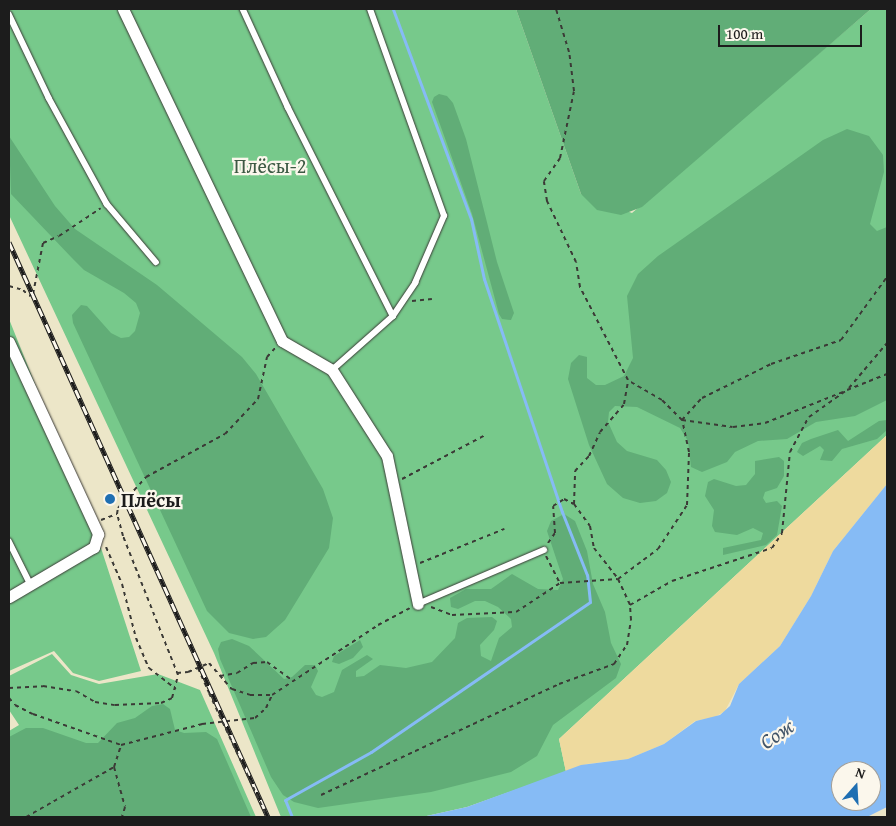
<!DOCTYPE html>
<meta charset="utf-8">
<style>
body{margin:0}
#map{position:relative;width:896px;height:826px;overflow:hidden;background:#ece6c8;font-family:"Gentium Book Plus",serif}
div>[style]{position:absolute}
.green>*{inset:0;background:#77c98b}
.forest>*{inset:0;background:#61ad77}
.sand>*{inset:0;background:#eeda9e}
.water>*{inset:0;background:#86bbf5}
.stream>*{height:3px;margin:-1.5px;padding:0 1.5px;transform-origin:1.5px;border-radius:1.5px;background:#86bbf5}
.path>*{height:2px;margin-top:-1px;transform-origin:0;background:repeating-linear-gradient(90deg,#3b3a36 0 4px,transparent 0 8px)}
.roads{filter:drop-shadow(0 0 1px #3b3a36) drop-shadow(0 0 1px #3b3a36)}
.service>*{height:5.5px;margin:-2.75px;padding:0 2.75px;transform-origin:2.75px;border-radius:2.75px;background:#fff}
.minor>*{height:11px;margin:-5.5px;padding:0 5.5px;transform-origin:5.5px;border-radius:5.5px;background:#fff}
.rail>*{height:5px;margin-top:-2.5px;transform-origin:0;background:repeating-linear-gradient(90deg,#fbf7ec 0 9px,#1c1c1c 0 18px);box-sizing:border-box;border-block:1px solid #1c1c1c}
.path-bridge>*{height:2px;margin-top:-1px;transform-origin:0;background:repeating-linear-gradient(90deg,#3b3a36 0 4px,transparent 0 8px)}
.dots>*{width:14px;height:14px;translate:-50% -50%;box-sizing:border-box;border:2px solid #fbf7ec;border-radius:50%}
span{translate:-50% -50%;white-space:nowrap;text-align:center;line-height:1.15;-webkit-text-stroke:4.5px #fbf7ec;paint-order:stroke}
.park-label{font-size:20px;color:#3c5943}
.poi-label{font-size:20px;color:#1c1c1c;font-weight:700}
.left{translate:0 -50%;text-align:left}
.water-label{font-size:21px;color:#415468;font-style:italic}
.frame{position:absolute;inset:0;border:10px solid #1c1c1c;pointer-events:none}
.north{position:absolute;left:831px;top:761px;width:50px;height:50px;box-sizing:border-box;background:#fbf7ec;border:1px solid #a29f99;border-radius:50%;rotate:19deg;font-size:14px;font-weight:700;line-height:20px;text-align:center;color:#1c1c1c}
.north::after{content:'';display:block;margin:auto;width:18px;height:22px;background:#1f6fb2;clip-path:polygon(50% 0,100% 100%,50% 72%,0 100%)}
.scale{position:absolute;left:718px;top:25px;width:144px;height:22px;box-sizing:border-box;border:2px solid #1c1c1c;border-top:0;padding-left:6px;font-size:15px;line-height:18px;white-space:nowrap;color:#1c1c1c;-webkit-text-stroke:4px #fbf7ec;paint-order:stroke}
</style>
<div id="map">
<div class="green">
<div style="clip-path:polygon(9px 9px,516px 9px,581px 194px,632px 213px,871px 9px,887px 9px,887px 435px,559px 739px,566px 772px,467px 807px,422px 817px,281px 817px,214px 653px,9px 215px)"></div>
<div style="clip-path:polygon(9px 319px,102px 551px,141px 671px,99px 681px,73px 673px,54px 651px,9px 671px)"></div>
<div style="clip-path:polygon(52px 654px,71px 675px,99px 684px,158px 674px,200px 690px,256px 817px,9px 817px,9px 731px,19px 725px,9px 710px,9px 676px)"></div>
</div>
<div class="forest">
<div style="clip-path:polygon(516px 9px,871px 9px,642px 207px,621px 215px,597px 210px,581px 194px)"></div>
<div style="clip-path:polygon(439px 94px,447px 96px,453px 103px,466px 139px,497px 262px,514px 313px,511px 320px,502px 319px,499px 314px,472px 214px,432px 102px,434px 97px)"></div>
<div style="clip-path:polygon(847px 129px,869px 136px,883px 155px,884px 172px,870px 224px,877px 231px,887px 227px,887px 400px,855px 416px,816px 422px,787px 439px,758px 441px,735px 452px,727px 462px,702px 472px,691px 467px,688px 441px,680px 428px,637px 407px,615px 406px,609px 412px,608px 422px,617px 442px,627px 451px,657px 460px,666px 470px,671px 482px,667px 493px,656px 501px,640px 503px,623px 498px,607px 484px,589px 445px,568px 379px,571px 363px,579px 355px,587px 357px,587px 378px,596px 385px,605px 385px,624px 376px,633px 358px,627px 296px,638px 274px,658px 256px,823px 140px)"></div>
<div style="clip-path:polygon(9px 136px,55px 206px,75px 229px,157px 285px,242px 357px,256px 374px,323px 489px,333px 518px,329px 548px,285px 620px,266px 637px,253px 639px,229px 633px,207px 611px,73px 323px,72px 315px,81px 305px,87px 306px,111px 333px,121px 338px,129px 337px,135px 331px,140px 313px,136px 303px,124px 293px,84px 270px,72px 258px,11px 194px)"></div>
<div style="clip-path:polygon(887px 420px,887px 430px,877px 439px,842px 449px,832px 461px,820px 460px,824px 450px,820px 446px,803px 456px,797px 452px,802px 443px,811px 439px,838px 430px,848px 441px,879px 421px)"></div>
<div style="clip-path:polygon(779px 457px,784px 461px,784px 476px,777px 488px,765px 492px,763px 498px,766px 503px,777px 501px,782px 506px,777px 535px,766px 545px,723px 555px,723px 548px,761px 540px,763px 533px,753px 528px,737px 535px,715px 532px,712px 526px,714px 510px,705px 496px,708px 482px,714px 479px,736px 486px,746px 485px,755px 474px,755px 461px)"></div>
<div style="clip-path:polygon(564px 514px,575px 521px,587px 551px,593px 584px,605px 612px,611px 643px,621px 664px,616px 678px,553px 725px,537px 756px,511px 772px,431px 792px,318px 808px,294px 802px,283px 795px,271px 777px,220px 659px,218px 649px,221px 642px,232px 639px,249px 646px,284px 679px,292px 677px,305px 665px,315px 665px,318px 671px,311px 687px,316px 695px,322px 697px,334px 692px,342px 670px,367px 655px,373px 659px,356px 671px,356px 677px,364px 676px,380px 665px,406px 668px,432px 662px,455px 638px,458px 623px,467px 618px,492px 617px,497px 621px,494px 630px,480px 645px,481px 656px,491px 661px,499px 638px,512px 627px,511px 619px,498px 607px,485px 601px,475px 601px,458px 609px,451px 607px,450px 598px,466px 589px,491px 589px,512px 574px,538px 589px,558px 590px,563px 579px,547px 531px,551px 521px)"></div>
<div style="clip-path:polygon(360px 640px,363px 647px,353px 658px,339px 664px,332px 662px,334px 656px)"></div>
<div style="clip-path:polygon(163px 704px,170px 709px,175px 730px,184px 733px,206px 732px,217px 739px,251px 817px,9px 817px,9px 737px,26px 728px,43px 728px,86px 743px,98px 743px,117px 723px,135px 718px,152px 706px)"></div>
</div>
<div class="sand">
<div style="clip-path:polygon(887px 435px,887px 484px,833px 551px,811px 596px,780px 646px,739px 684px,725px 711px,715px 717px,695px 721px,664px 744px,628px 759px,587px 764px,566px 772px,559px 739px)"></div>
</div>
<div class="water">
<div style="clip-path:polygon(evenodd,887px 484px,887px 807px,867px 817px,422px 817px,467px 807px,581px 765px,628px 759px,664px 744px,696px 721px,720px 715px,730px 706px,739px 684px,780px 646px,811px 596px,833px 551px,887px 484px,841px 771px,871px 771px,871px 801px,841px 801px,841px 771px)"></div>
</div>
<div class="stream">
<div style="left:292px;top:817px;width:18px;rotate:-112deg"></div>
<div style="left:285px;top:800px;width:98px;rotate:-29.2deg"></div>
<div style="left:371px;top:752px;width:265px;rotate:-34.4deg"></div>
<div style="left:590px;top:602px;width:27px;rotate:-96deg"></div>
<div style="left:587px;top:575px;width:68px;rotate:-111.6deg"></div>
<div style="left:562px;top:512px;width:246px;rotate:-108.5deg"></div>
<div style="left:484px;top:279px;width:61px;rotate:-102.2deg"></div>
<div style="left:471px;top:219px;width:224px;rotate:-110.4deg"></div>
</div>
<div class="path">
<div style="left:9px;top:286px;width:15px;rotate:16deg"></div>
<div style="left:23px;top:290px;width:8px;rotate:45deg"></div>
<div style="left:29px;top:296px;width:4px;rotate:-27deg"></div>
<div style="left:33px;top:294px;width:52px;rotate:-78.9deg"></div>
<div style="left:43px;top:243px;width:17px;rotate:-24deg"></div>
<div style="left:59px;top:236px;width:50px;rotate:-33.7deg"></div>
<div style="left:412px;top:301px;width:20px;rotate:-6deg"></div>
<div style="left:849px;top:388px;width:59px;rotate:-49.8deg"></div>
<div style="left:682px;top:420px;width:30px;rotate:-48deg"></div>
<div style="left:702px;top:398px;width:77px;rotate:-26.2deg"></div>
<div style="left:771px;top:364px;width:74px;rotate:-18.9deg"></div>
<div style="left:841px;top:340px;width:78px;rotate:-53.9deg"></div>
<div style="left:682px;top:420px;width:51px;rotate:7.8deg"></div>
<div style="left:733px;top:427px;width:32px;rotate:-7deg"></div>
<div style="left:765px;top:423px;width:84px;rotate:-21.7deg"></div>
<div style="left:402px;top:479px;width:94px;rotate:-27.9deg"></div>
<div style="left:574px;top:504px;width:33px;rotate:-88deg"></div>
<div style="left:575px;top:471px;width:21px;rotate:-47deg"></div>
<div style="left:589px;top:456px;width:26px;rotate:-65deg"></div>
<div style="left:600px;top:432px;width:37px;rotate:-49deg"></div>
<div style="left:624px;top:404px;width:23px;rotate:-80deg"></div>
<div style="left:101px;top:520px;width:17px;rotate:-21deg"></div>
<div style="left:117px;top:514px;width:6px;rotate:-81deg"></div>
<div style="left:118px;top:508px;width:42px;rotate:-47.9deg"></div>
<div style="left:146px;top:477px;width:90px;rotate:-28.6deg"></div>
<div style="left:225px;top:434px;width:48px;rotate:-46.7deg"></div>
<div style="left:258px;top:399px;width:43px;rotate:-77.9deg"></div>
<div style="left:267px;top:357px;width:12px;rotate:-48deg"></div>
<div style="left:548px;top:543px;width:12px;rotate:-55deg"></div>
<div style="left:555px;top:533px;width:27px;rotate:-94deg"></div>
<div style="left:553px;top:506px;width:13px;rotate:-32deg"></div>
<div style="left:564px;top:499px;width:11px;rotate:27deg"></div>
<div style="left:574px;top:504px;width:27px;rotate:54deg"></div>
<div style="left:590px;top:526px;width:22px;rotate:80deg"></div>
<div style="left:594px;top:548px;width:39px;rotate:52deg"></div>
<div style="left:618px;top:579px;width:29px;rotate:65deg"></div>
<div style="left:630px;top:605px;width:48px;rotate:-29.7deg"></div>
<div style="left:672px;top:581px;width:105px;rotate:-18.3deg"></div>
<div style="left:772px;top:548px;width:18px;rotate:-56deg"></div>
<div style="left:782px;top:533px;width:81px;rotate:-84.4deg"></div>
<div style="left:790px;top:452px;width:40px;rotate:-62deg"></div>
<div style="left:809px;top:417px;width:47px;rotate:-35.4deg"></div>
<div style="left:847px;top:390px;width:43px;rotate:-21.8deg"></div>
<div style="left:106px;top:547px;width:40px;rotate:66.6deg"></div>
<div style="left:122px;top:584px;width:56px;rotate:75.5deg"></div>
<div style="left:136px;top:638px;width:33px;rotate:67deg"></div>
<div style="left:149px;top:668px;width:34px;rotate:38deg"></div>
<div style="left:546px;top:556px;width:30px;rotate:63deg"></div>
<div style="left:420px;top:563px;width:91px;rotate:-22deg"></div>
<div style="left:431px;top:607px;width:22px;rotate:21deg"></div>
<div style="left:452px;top:615px;width:64px;rotate:-2.7deg"></div>
<div style="left:516px;top:612px;width:53px;rotate:-33.4deg"></div>
<div style="left:560px;top:583px;width:58px;rotate:-3.9deg"></div>
<div style="left:618px;top:579px;width:50px;rotate:-36.9deg"></div>
<div style="left:658px;top:549px;width:53px;rotate:-56.6deg"></div>
<div style="left:687px;top:505px;width:53px;rotate:-87.8deg"></div>
<div style="left:689px;top:452px;width:33px;rotate:-102deg"></div>
<div style="left:682px;top:420px;width:28px;rotate:-135deg"></div>
<div style="left:662px;top:400px;width:39px;rotate:-150deg"></div>
<div style="left:628px;top:380px;width:105px;rotate:-117.3deg"></div>
<div style="left:580px;top:287px;width:25px;rotate:-99deg"></div>
<div style="left:576px;top:262px;width:68px;rotate:-115.4deg"></div>
<div style="left:547px;top:201px;width:20px;rotate:-99deg"></div>
<div style="left:544px;top:181px;width:28px;rotate:-55deg"></div>
<div style="left:560px;top:158px;width:68px;rotate:-78.2deg"></div>
<div style="left:574px;top:91px;width:39px;rotate:-97deg"></div>
<div style="left:569px;top:52px;width:45px;rotate:-106.8deg"></div>
<div style="left:198px;top:668px;width:27px;rotate:66deg"></div>
<div style="left:177px;top:673px;width:11px;rotate:-5deg"></div>
<div style="left:188px;top:672px;width:23px;rotate:-23deg"></div>
<div style="left:209px;top:663px;width:35px;rotate:49deg"></div>
<div style="left:232px;top:689px;width:19px;rotate:18deg"></div>
<div style="left:250px;top:695px;width:22px"></div>
<div style="left:220px;top:676px;width:17px;rotate:-10deg"></div>
<div style="left:237px;top:673px;width:19px;rotate:-32deg"></div>
<div style="left:253px;top:663px;width:14px;rotate:-4deg"></div>
<div style="left:267px;top:662px;width:32px;rotate:36deg"></div>
<div style="left:9px;top:688px;width:34px;rotate:-3deg"></div>
<div style="left:43px;top:686px;width:33px;rotate:9deg"></div>
<div style="left:76px;top:691px;width:22px;rotate:30deg"></div>
<div style="left:95px;top:702px;width:20px;rotate:9deg"></div>
<div style="left:115px;top:705px;width:46px;rotate:-2.5deg"></div>
<div style="left:161px;top:703px;width:12px;rotate:-24deg"></div>
<div style="left:172px;top:698px;width:24px;rotate:-75deg"></div>
<div style="left:178px;top:675px;width:149px;rotate:-111.6deg"></div>
<div style="left:123px;top:536px;width:23px;rotate:-105deg"></div>
<div style="left:9px;top:698px;width:9px;rotate:49deg"></div>
<div style="left:15px;top:705px;width:20px;rotate:27deg"></div>
<div style="left:33px;top:714px;width:93px;rotate:19.4deg"></div>
<div style="left:121px;top:745px;width:84px;rotate:-14.5deg"></div>
<div style="left:202px;top:724px;width:53px;rotate:-6.5deg"></div>
<div style="left:255px;top:718px;width:15px;rotate:-42deg"></div>
<div style="left:266px;top:708px;width:14px;rotate:-65deg"></div>
<div style="left:272px;top:695px;width:127px;rotate:-33.4deg"></div>
<div style="left:378px;top:625px;width:36px;rotate:-28deg"></div>
<div style="left:114px;top:767px;width:41px;rotate:74.6deg"></div>
<div style="left:125px;top:807px;width:10px;rotate:107deg"></div>
<div style="left:321px;top:795px;width:263px;rotate:-25deg"></div>
<div style="left:559px;top:684px;width:59px;rotate:-20deg"></div>
<div style="left:614px;top:664px;width:23px;rotate:-56deg"></div>
<div style="left:627px;top:645px;width:25px;rotate:-81deg"></div>
<div style="left:631px;top:620px;width:15px;rotate:-94deg"></div>
<div style="left:26px;top:817px;width:101px;rotate:-29.6deg"></div>
<div style="left:114px;top:767px;width:23px;rotate:-72deg"></div>
</div>
<div class="roads">
<div class="service">
<div style="left:243px;top:9px;width:108px;rotate:65.3deg"></div>
<div style="left:288px;top:107px;width:234px;rotate:63.3deg"></div>
<div style="left:9px;top:14px;width:93px;rotate:64.5deg"></div>
<div style="left:49px;top:98px;width:121px;rotate:61.3deg"></div>
<div style="left:107px;top:204px;width:76px;rotate:49.8deg"></div>
<div style="left:332px;top:370px;width:81px;rotate:-41.5deg"></div>
<div style="left:393px;top:316px;width:40px;rotate:-56deg"></div>
<div style="left:415px;top:283px;width:73px;rotate:-66.6deg"></div>
<div style="left:444px;top:216px;width:220px;rotate:-109.7deg"></div>
<div style="left:9px;top:541px;width:47px;rotate:63.4deg"></div>
<div style="left:418px;top:604px;width:137px;rotate:-23.2deg"></div>
</div>
<div class="minor">
<div style="left:123px;top:9px;width:368px;rotate:64.4deg"></div>
<div style="left:282px;top:341px;width:58px;rotate:30.1deg"></div>
<div style="left:332px;top:370px;width:102px;rotate:57.4deg"></div>
<div style="left:387px;top:456px;width:151px;rotate:78.2deg"></div>
<div style="left:9px;top:342px;width:212px;rotate:65.1deg"></div>
<div style="left:98px;top:534px;width:14px;rotate:107deg"></div>
<div style="left:94px;top:547px;width:99px;rotate:149.5deg"></div>
</div>
</div>
<div class="rail">
<div style="left:9px;top:242px;width:631px;rotate:65.75deg"></div>
</div>
<div class="path-bridge">
<div style="left:209px;top:693px;width:137px;rotate:64.9deg"></div>
</div>
<div class="dots">
<div style="left:110px;top:499px;background:#1f6fb2"></div>
</div>
<div class="park-label">
<span style="left:270px;top:165px">Плёсы-2</span>
</div>
<div class="poi-label">
<span class="left" style="left:121px;top:499px">Плёсы</span>
</div>
<div class="water-label">
<span style="left:777px;top:734px;rotate:-35deg">Сож</span>
</div>
<div class="frame"></div>
<div class="north">N</div>
<div class="scale">100 m</div>
</div>
